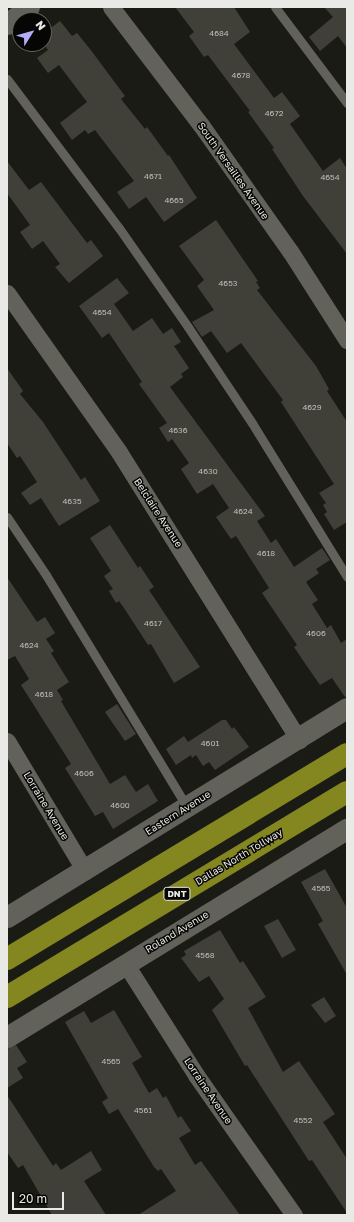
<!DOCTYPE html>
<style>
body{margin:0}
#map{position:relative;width:354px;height:1222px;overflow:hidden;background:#1b1b15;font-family:"Golos Text",sans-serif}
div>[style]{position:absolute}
.building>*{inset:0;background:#404039}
.service>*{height:9px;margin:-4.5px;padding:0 4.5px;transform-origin:4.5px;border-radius:4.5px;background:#62625b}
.minor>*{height:17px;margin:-8.5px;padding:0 8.5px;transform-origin:8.5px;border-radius:8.5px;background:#62625b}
.tertiary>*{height:21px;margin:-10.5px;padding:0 10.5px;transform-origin:10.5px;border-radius:10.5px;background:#62625b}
.motorway>*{height:22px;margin:-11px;padding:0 11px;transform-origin:11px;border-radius:11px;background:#84871f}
span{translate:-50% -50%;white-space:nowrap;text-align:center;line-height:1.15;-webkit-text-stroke:3px #060604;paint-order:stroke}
.number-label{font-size:8px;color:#bfbfba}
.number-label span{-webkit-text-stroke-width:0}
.shield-label span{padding:1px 3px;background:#060604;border:1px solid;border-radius:3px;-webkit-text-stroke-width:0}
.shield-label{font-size:9px;color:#e9e9e5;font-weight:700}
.street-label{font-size:10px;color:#e9e9e5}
.frame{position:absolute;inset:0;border:8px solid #e9e9e5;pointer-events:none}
.north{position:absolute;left:12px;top:12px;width:40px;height:40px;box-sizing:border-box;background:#060604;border:1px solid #61615e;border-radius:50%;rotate:53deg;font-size:11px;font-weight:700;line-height:16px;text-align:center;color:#e9e9e5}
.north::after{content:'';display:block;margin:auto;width:14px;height:18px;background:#b3acf9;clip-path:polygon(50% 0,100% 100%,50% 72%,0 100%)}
.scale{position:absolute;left:12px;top:1192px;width:52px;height:18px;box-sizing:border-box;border:2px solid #e9e9e5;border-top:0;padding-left:5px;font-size:12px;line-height:14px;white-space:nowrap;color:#e9e9e5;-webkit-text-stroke:3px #060604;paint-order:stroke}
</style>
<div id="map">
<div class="building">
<div style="clip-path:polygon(175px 7px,234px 7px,250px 32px,234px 44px,274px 98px,282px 92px,300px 116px,290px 124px,323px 171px,340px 158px,347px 169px,347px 254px,303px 196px,272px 149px,274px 148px,248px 112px,250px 111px,208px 55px,204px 57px,189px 36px,194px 32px)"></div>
<div style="clip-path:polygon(324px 7px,347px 7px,347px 48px,338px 36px,320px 51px,309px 37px,333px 17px)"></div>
<div style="clip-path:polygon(60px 21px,72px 36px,77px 33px,90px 49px,125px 96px,121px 99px,145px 129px,147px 127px,168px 156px,169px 155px,197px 198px,164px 222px,146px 197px,129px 209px,117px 192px,134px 181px,95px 130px,88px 134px,85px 130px,72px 140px,60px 123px,87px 102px,59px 65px,48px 73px,37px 58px,48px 50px,44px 44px,44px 33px)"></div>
<div style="clip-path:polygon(7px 161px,29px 190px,41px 182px,87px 243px,91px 240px,103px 256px,69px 283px,55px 267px,60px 264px,43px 241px,32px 249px,20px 232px,30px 225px,7px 193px)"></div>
<div style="clip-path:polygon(216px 220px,258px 281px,256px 282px,260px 288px,257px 290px,316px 366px,329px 389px,327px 391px,347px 422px,347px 522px,334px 530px,324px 514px,327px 512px,323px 505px,326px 503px,319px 493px,334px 484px,281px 402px,283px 400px,241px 343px,227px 353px,211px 331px,202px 337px,192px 322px,214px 310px,197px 286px,204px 280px,179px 246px)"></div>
<div style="clip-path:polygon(117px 278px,129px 293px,114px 304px,133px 331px,152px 318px,163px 334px,172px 328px,181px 342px,174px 346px,189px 368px,181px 374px,183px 377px,170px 387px,265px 516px,257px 521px,271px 543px,276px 539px,294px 567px,322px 548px,330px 560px,316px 569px,319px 573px,306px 582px,318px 600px,312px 604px,327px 628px,331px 625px,341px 643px,347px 639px,347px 696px,345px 697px,332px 678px,320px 685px,302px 659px,294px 647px,297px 645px,262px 593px,269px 588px,236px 536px,231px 539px,216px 517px,229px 508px,213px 484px,197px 494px,181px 469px,189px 463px,172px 439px,168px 442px,159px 428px,167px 423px,139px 384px,142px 382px,109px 333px,102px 338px,79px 306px)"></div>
<div style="clip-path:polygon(7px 368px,23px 391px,20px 394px,43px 422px,81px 480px,85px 477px,100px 501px,59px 526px,41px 498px,30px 505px,21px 493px,37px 482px,20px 456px,17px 458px,7px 443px)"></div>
<div style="clip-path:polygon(110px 525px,138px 568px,140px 566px,154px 587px,149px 590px,200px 667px,174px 683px,151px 644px,148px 645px,124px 608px,119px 601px,116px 603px,109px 591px,113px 589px,104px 576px,111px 571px,90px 538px)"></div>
<div style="clip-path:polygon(7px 577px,37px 622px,45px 617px,55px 633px,46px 639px,54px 651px,51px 653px,69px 682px,57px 690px,63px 700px,61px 701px,110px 784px,125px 775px,136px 792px,148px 784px,158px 801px,113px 829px,103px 812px,95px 816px,65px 768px,71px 764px,21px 685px,29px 679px,15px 656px,7px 660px)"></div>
<div style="clip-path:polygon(117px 704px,136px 734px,125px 741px,105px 712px)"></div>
<div style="clip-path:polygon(222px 720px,226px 720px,232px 729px,234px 727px,249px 747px,215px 770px,209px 762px,203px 766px,196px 755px,192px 758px,191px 755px,176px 765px,166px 749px,184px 736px,188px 742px)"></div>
<div style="clip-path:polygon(325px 869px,347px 908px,347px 975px,318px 924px,323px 921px,301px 882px)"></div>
<div style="clip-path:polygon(278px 919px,296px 950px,282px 958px,264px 926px)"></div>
<div style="clip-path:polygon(220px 930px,240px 963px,243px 961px,266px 997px,248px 1008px,283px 1072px,299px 1061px,335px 1114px,323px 1122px,347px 1159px,347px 1213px,312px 1160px,309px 1161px,247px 1065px,245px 1066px,212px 1010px,224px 999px,209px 976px,199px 982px,181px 958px,186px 955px,184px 951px)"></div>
<div style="clip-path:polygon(324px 997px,336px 1016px,325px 1023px,311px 1005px)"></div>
<div style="clip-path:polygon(114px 1010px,142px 1057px,132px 1063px,149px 1093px,157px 1088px,163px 1098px,166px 1096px,178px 1118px,181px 1116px,191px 1131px,179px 1138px,195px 1165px,201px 1161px,240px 1215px,138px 1215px,176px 1191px,161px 1169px,158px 1171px,154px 1167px,118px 1109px,109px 1114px,102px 1102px,108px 1098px,65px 1022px,84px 1011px,91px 1023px)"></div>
<div style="clip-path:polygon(16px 1045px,27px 1062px,17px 1068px,23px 1078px,7px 1088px,7px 1049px)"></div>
<div style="clip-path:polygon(7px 1095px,53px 1166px,56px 1163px,61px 1170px,91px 1151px,102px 1170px,84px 1181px,106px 1215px,52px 1215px,23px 1165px,18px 1168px,7px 1152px)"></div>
</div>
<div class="service">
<div style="left:275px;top:7px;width:120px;rotate:53.1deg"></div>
<div style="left:7px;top:79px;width:186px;rotate:53.1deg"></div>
<div style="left:119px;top:228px;width:121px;rotate:55.1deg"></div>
<div style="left:188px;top:327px;width:115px;rotate:56.3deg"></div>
<div style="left:252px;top:423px;width:181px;rotate:58.3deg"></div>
<div style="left:7px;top:517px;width:70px;rotate:56.1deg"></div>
<div style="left:46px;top:575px;width:271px;rotate:58.7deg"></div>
</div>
<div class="minor">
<div style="left:111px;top:7px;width:148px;rotate:52.7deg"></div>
<div style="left:201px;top:125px;width:154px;rotate:54.8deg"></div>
<div style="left:290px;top:251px;width:106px;rotate:57.4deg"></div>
<div style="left:7px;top:293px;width:194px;rotate:54.8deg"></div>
<div style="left:119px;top:452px;width:340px;rotate:58deg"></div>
<div style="left:7px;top:741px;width:152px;rotate:59deg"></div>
<div style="left:125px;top:963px;width:133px;rotate:57.6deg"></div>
<div style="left:196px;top:1075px;width:171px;rotate:55deg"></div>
</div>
<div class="tertiary">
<div style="left:7px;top:24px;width:28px;rotate:-38deg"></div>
<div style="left:7px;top:917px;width:399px;rotate:-31.6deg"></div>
<div style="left:7px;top:1037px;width:399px;rotate:-31.5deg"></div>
</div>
<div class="motorway">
<div style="left:7px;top:959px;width:397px;rotate:-31.1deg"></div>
<div style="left:7px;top:997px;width:397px;rotate:-31.1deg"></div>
</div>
<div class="number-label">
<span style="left:219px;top:34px">4684</span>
<span style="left:241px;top:76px">4678</span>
<span style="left:274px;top:114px">4672</span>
<span style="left:153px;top:177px">4671</span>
<span style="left:330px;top:178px">4654</span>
<span style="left:174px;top:201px">4665</span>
<span style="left:228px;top:284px">4653</span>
<span style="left:102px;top:313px">4654</span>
<span style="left:312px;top:408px">4629</span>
<span style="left:178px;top:431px">4636</span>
<span style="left:208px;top:472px">4630</span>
<span style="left:72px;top:502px">4635</span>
<span style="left:243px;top:512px">4624</span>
<span style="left:266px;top:554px">4618</span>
<span style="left:153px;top:624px">4617</span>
<span style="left:316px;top:634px">4606</span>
<span style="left:29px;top:646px">4624</span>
<span style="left:44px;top:695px">4618</span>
<span style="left:210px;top:744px">4601</span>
<span style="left:84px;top:774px">4606</span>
<span style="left:120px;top:806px">4600</span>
<span style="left:321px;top:889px">4565</span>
<span style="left:205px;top:956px">4568</span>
<span style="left:111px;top:1062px">4565</span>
<span style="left:143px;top:1111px">4561</span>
<span style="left:303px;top:1121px">4552</span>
</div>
<div class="shield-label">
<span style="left:177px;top:894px">DNT</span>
</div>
<div class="street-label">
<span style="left:233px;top:171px;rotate:55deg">South Versailles Avenue</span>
<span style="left:158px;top:513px;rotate:57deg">Belclaire Avenue</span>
<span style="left:46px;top:806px;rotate:59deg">Lorraine Avenue</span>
<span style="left:178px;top:813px;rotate:-32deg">Eastern Avenue</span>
<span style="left:239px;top:857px;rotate:-31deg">Dallas North Tollway</span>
<span style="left:177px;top:932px;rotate:-31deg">Roland Avenue</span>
<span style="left:208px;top:1091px;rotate:56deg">Lorraine Avenue</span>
</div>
<div class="frame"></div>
<div class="north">N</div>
<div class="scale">20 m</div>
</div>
